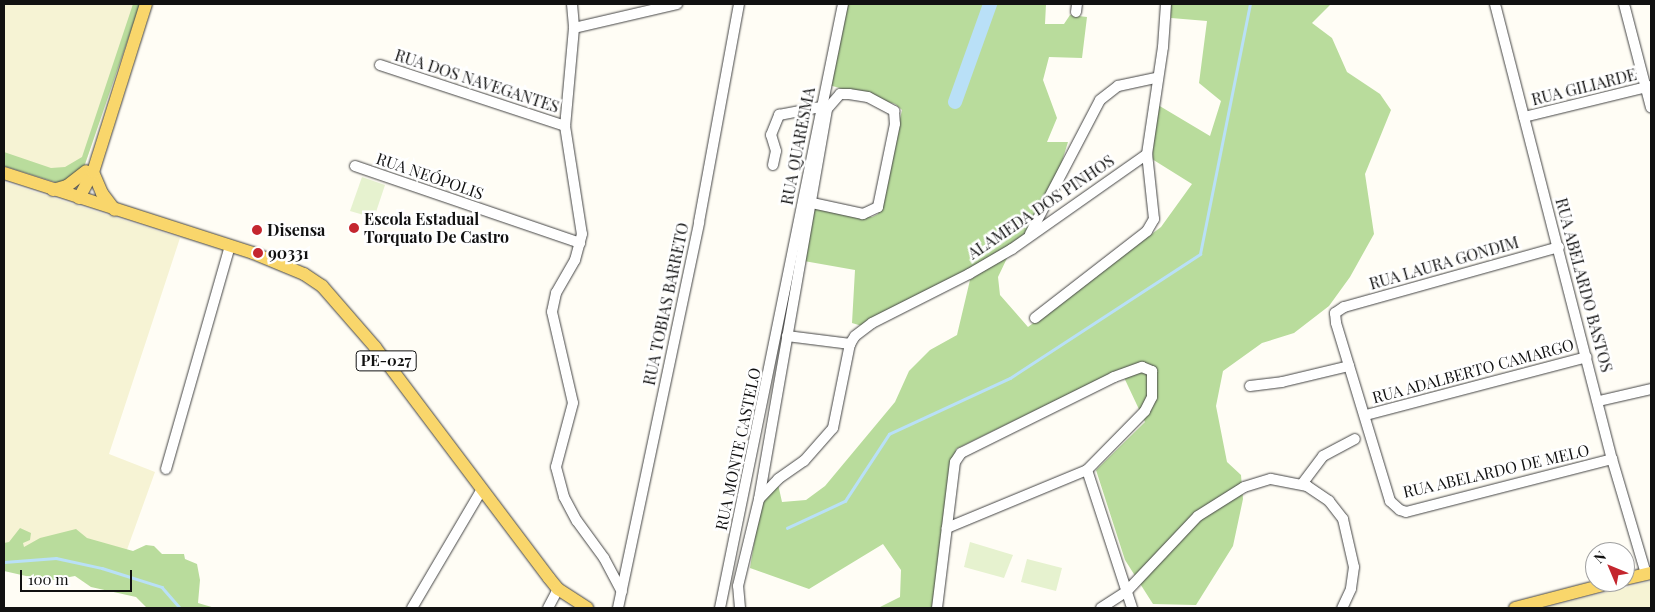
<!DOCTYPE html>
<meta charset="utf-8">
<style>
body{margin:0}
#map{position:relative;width:1655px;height:612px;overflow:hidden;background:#fffdf5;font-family:"Playfair Display",serif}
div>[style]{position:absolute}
.farmland>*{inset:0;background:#f6f3d4}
.forest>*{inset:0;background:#b9dc9c}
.pitch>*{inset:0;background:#e6f2cf}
.stream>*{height:2.5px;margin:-1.25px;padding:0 1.25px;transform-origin:1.25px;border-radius:1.25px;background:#b9e0f7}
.river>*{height:14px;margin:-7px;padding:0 7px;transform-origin:7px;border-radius:7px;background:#b9e0f7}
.roads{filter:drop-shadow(0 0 1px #444) drop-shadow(0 0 1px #444)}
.minor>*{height:10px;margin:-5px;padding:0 5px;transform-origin:5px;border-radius:5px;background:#fff}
.major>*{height:12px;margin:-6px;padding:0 6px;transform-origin:6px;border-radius:6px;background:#f9d66b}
.dots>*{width:14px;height:14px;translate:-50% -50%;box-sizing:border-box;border:2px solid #fff;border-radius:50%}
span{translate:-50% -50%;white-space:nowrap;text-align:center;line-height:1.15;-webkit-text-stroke:5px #fff;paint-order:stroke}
.shield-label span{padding:1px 4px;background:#fff;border:1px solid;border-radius:4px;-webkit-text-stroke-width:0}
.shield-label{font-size:15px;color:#111;font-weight:700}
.street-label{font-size:16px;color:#111}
.poi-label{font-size:16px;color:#111;font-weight:700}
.left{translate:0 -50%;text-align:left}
.frame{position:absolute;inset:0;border:5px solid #111;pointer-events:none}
.north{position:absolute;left:1585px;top:542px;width:50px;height:50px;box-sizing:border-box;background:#fff;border:1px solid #a0a0a0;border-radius:50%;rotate:315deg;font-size:14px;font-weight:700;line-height:20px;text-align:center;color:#111}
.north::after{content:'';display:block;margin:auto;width:18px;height:22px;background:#c4262e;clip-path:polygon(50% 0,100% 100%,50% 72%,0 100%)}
.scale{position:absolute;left:20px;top:570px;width:112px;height:22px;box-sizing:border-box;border:2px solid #111;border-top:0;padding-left:6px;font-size:15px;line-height:18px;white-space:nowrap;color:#111;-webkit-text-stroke:4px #fff;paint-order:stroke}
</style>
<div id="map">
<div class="farmland">
<div style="clip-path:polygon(4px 4px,140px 4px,83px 170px,4px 166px)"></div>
<div style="clip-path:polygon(4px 182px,180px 238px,109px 454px,155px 472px,124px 558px,4px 551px)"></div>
<div style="clip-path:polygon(1651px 581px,1651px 608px,1544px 608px)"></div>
</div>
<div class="forest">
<div style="clip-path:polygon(133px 4px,140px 4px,83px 170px,70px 180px,58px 183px,4px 166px,4px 152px,51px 168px,65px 167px,82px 157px)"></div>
<div style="clip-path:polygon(848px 4px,1046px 4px,1045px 24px,1064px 24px,1070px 15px,1087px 17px,1082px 58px,1049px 57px,1043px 80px,1057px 118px,1047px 142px,1068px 142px,1059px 171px,1029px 231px,994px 257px,862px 326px,852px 323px,855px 270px,804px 261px,814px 206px,872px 217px,878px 214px,902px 110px,895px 104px,829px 85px)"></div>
<div style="clip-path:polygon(1170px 4px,1331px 4px,1312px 23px,1332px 38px,1347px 72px,1380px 94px,1391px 110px,1365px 174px,1374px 234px,1350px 277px,1329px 306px,1294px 333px,1262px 343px,1223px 371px,1216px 406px,1227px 462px,1241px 475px,1243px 499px,1233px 546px,1196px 605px,1153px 604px,1125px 560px,1096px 470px,1145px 422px,1120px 369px,956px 449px,932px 608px,878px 608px,900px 597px,901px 570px,883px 544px,809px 589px,750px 568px,761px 500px,778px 484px,782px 502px,806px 500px,825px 486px,895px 402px,909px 371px,930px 350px,957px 335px,970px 280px,1009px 254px,998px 277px,1000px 295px,1028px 327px,1161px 227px,1192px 184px,1152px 159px,1158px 105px,1210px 136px,1221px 101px,1199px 83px,1207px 21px,1171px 18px)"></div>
<div style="clip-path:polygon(20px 528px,31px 533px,30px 540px,23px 543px,24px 547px,40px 538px,76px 529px,87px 538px,133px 551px,146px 545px,154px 546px,162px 554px,184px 554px,185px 559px,197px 564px,200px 580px,198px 603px,215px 608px,147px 608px,136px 597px,91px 587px,75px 576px,48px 581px,4px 571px,4px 543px,9px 542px)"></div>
</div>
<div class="pitch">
<div style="clip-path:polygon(362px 177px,385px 185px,374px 218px,350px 211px)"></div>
<div style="clip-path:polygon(970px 542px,1013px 555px,1004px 578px,964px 567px)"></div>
<div style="clip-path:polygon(1027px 559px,1062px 568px,1056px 591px,1021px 582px)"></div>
</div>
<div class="stream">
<div style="left:787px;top:528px;width:64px;rotate:-25deg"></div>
<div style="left:845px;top:501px;width:80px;rotate:-56.7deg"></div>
<div style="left:889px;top:434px;width:133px;rotate:-24.8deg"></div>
<div style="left:1010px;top:378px;width:227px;rotate:-33.1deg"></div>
<div style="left:1200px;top:254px;width:255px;rotate:-78.7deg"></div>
<div style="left:4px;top:562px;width:52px;rotate:-4.4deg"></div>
<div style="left:56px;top:558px;width:47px;rotate:12.3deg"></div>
<div style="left:102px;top:568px;width:63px;rotate:17.6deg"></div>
<div style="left:162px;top:587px;width:28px;rotate:49deg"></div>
</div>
<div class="river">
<div style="left:955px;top:102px;width:104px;rotate:-70.3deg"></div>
</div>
<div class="roads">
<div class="minor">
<div style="left:572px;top:4px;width:24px;rotate:85deg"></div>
<div style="left:574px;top:28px;width:98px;rotate:95.2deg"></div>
<div style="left:565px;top:126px;width:109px;rotate:81.1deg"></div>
<div style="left:582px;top:234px;width:27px;rotate:105deg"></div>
<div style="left:575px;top:260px;width:38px;rotate:120deg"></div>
<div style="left:556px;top:293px;width:19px;rotate:102deg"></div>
<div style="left:552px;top:312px;width:93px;rotate:77deg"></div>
<div style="left:573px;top:403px;width:66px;rotate:104.9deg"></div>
<div style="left:556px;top:467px;width:31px;rotate:75deg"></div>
<div style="left:564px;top:497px;width:27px;rotate:62deg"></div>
<div style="left:577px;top:521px;width:46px;rotate:53.9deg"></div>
<div style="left:604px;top:558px;width:38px;rotate:62deg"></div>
<div style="left:1495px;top:4px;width:470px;rotate:75.6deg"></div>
<div style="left:1612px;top:459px;width:120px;rotate:73.5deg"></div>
<div style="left:1624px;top:4px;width:107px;rotate:75.4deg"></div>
<div style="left:1076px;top:12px;width:8px;rotate:-83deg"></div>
<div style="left:574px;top:28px;width:106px;rotate:-13.1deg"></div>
<div style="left:380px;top:65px;width:195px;rotate:18.2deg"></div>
<div style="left:1524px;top:117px;width:131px;rotate:-13.7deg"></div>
<div style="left:773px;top:165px;width:14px;rotate:-78deg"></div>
<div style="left:776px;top:151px;width:17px;rotate:-107deg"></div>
<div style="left:771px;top:135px;width:22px;rotate:-68deg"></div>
<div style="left:779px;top:115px;width:43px;rotate:-10.8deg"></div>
<div style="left:355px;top:166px;width:238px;rotate:18.9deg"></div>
<div style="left:1030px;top:234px;width:151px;rotate:-62.4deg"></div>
<div style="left:1100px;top:100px;width:23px;rotate:-38deg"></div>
<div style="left:1118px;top:86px;width:40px;rotate:-12deg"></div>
<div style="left:1559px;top:247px;width:223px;rotate:164.4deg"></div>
<div style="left:1344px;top:307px;width:11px;rotate:146deg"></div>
<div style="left:1335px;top:313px;width:10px;rotate:84deg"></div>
<div style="left:1336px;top:323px;width:186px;rotate:73.1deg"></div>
<div style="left:1390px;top:501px;width:13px;rotate:42deg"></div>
<div style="left:1400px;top:510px;width:6px;rotate:18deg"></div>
<div style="left:1406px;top:512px;width:213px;rotate:-14.4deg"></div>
<div style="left:1035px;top:318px;width:142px;rotate:-37.8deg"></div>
<div style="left:1147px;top:231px;width:14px;rotate:-60deg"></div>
<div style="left:1154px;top:219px;width:65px;rotate:-96.1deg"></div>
<div style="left:1147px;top:154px;width:108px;rotate:-81.5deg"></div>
<div style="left:1163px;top:47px;width:43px;rotate:-86deg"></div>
<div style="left:787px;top:336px;width:64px;rotate:7.2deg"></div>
<div style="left:850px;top:344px;width:9px;rotate:-58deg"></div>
<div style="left:855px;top:336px;width:21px;rotate:-37deg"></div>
<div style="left:872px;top:323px;width:109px;rotate:-26.8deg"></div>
<div style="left:969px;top:274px;width:50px;rotate:-30.2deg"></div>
<div style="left:1012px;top:249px;width:165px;rotate:-35.1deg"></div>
<div style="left:1250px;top:386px;width:32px;rotate:-7deg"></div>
<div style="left:1282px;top:382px;width:69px;rotate:-13.4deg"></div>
<div style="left:1599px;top:401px;width:53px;rotate:-13deg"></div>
<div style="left:1366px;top:415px;width:228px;rotate:-14.7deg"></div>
<div style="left:166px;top:469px;width:232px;rotate:-74deg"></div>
<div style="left:1087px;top:470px;width:145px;rotate:71.9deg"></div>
<div style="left:1302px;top:484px;width:35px;rotate:-53deg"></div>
<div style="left:1323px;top:456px;width:36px;rotate:-28deg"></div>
<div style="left:759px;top:499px;width:396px;rotate:-80.1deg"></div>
<div style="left:827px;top:109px;width:20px;rotate:-49deg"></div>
<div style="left:840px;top:94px;width:9px"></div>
<div style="left:849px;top:94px;width:19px;rotate:9deg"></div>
<div style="left:868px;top:97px;width:30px;rotate:28deg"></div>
<div style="left:894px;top:111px;width:13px;rotate:86deg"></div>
<div style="left:895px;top:124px;width:85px;rotate:101.6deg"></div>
<div style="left:878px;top:207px;width:17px;rotate:155deg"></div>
<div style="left:863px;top:214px;width:52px;rotate:-167.8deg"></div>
<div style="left:412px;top:608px;width:138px;rotate:-59.5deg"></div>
<div style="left:548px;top:608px;width:21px;rotate:-62deg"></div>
<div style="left:618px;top:608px;width:394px;rotate:-78.1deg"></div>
<div style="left:699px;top:222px;width:222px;rotate:-79.6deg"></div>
<div style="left:720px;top:608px;width:616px;rotate:-78.49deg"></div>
<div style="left:740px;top:608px;width:22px;rotate:-95deg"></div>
<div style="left:738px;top:586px;width:89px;rotate:-76.4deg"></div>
<div style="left:759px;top:499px;width:28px;rotate:-46deg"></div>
<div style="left:778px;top:479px;width:32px;rotate:-35deg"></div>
<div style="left:804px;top:461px;width:44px;rotate:-48.7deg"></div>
<div style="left:833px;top:428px;width:86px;rotate:-78.6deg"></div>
<div style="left:937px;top:608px;width:147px;rotate:-83deg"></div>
<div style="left:955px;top:462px;width:11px;rotate:-56deg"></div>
<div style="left:961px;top:453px;width:171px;rotate:-26.4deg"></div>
<div style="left:1114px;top:377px;width:30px;rotate:-20deg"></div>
<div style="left:1142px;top:367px;width:11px;rotate:22deg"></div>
<div style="left:1152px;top:371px;width:26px;rotate:90deg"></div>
<div style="left:1152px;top:397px;width:16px;rotate:117deg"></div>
<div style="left:1145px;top:411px;width:83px;rotate:134.5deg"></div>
<div style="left:1087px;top:470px;width:152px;rotate:157.5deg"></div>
<div style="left:1101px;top:608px;width:31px;rotate:-33deg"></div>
<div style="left:1127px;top:591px;width:103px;rotate:-46.6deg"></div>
<div style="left:1198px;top:516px;width:54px;rotate:-32.2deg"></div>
<div style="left:1244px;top:487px;width:28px;rotate:-17deg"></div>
<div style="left:1271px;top:479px;width:37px;rotate:11deg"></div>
<div style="left:1307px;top:486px;width:27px;rotate:34deg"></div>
<div style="left:1329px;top:501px;width:23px;rotate:52deg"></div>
<div style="left:1343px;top:519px;width:49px;rotate:77.1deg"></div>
<div style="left:1354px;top:567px;width:22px;rotate:98deg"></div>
<div style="left:1351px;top:589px;width:21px;rotate:115deg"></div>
</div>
<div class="major">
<div style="left:93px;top:172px;width:23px;rotate:67deg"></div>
<div style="left:102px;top:193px;width:21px;rotate:53deg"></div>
<div style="left:4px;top:173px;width:262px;rotate:17.8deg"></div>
<div style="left:253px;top:253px;width:55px;rotate:22.4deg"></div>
<div style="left:304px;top:274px;width:22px;rotate:34deg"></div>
<div style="left:322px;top:286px;width:81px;rotate:49deg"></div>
<div style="left:375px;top:347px;width:289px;rotate:53deg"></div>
<div style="left:549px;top:578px;width:14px;rotate:51deg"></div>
<div style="left:558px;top:589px;width:35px;rotate:33deg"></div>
<div style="left:53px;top:190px;width:15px;rotate:-16deg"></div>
<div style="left:67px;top:186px;width:24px;rotate:-38deg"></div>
<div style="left:79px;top:198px;width:30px;rotate:-62deg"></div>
<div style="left:93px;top:172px;width:176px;rotate:-72.5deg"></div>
<div style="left:1625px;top:579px;width:27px;rotate:-13deg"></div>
<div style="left:1515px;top:608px;width:103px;rotate:-14.6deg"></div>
</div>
</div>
<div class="dots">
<div style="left:354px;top:228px;background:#c4262e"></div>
<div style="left:257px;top:230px;background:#c4262e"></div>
<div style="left:258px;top:253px;background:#c4262e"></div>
</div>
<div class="shield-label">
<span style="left:386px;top:361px">PE-027</span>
</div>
<div class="street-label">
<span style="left:477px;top:81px;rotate:18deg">RUA DOS NAVEGANTES</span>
<span style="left:1584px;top:87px;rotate:-14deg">RUA GILIARDE</span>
<span style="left:798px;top:146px;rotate:-79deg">RUA QUARESMA</span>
<span style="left:430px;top:176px;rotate:19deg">RUA NEÓPOLIS</span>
<span style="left:1041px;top:207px;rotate:-34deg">ALAMEDA DOS PINHOS</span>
<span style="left:1444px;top:263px;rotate:-16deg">RUA LAURA GONDIM</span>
<span style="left:1584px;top:285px;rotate:75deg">RUA ABELARDO BASTOS</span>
<span style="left:666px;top:304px;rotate:-78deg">RUA TOBIAS BARRETO</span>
<span style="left:1473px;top:371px;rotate:-15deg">RUA ADALBERTO CAMARGO</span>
<span style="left:738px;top:449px;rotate:-78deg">RUA MONTE CASTELO</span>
<span style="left:1496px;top:471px;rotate:-13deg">RUA ABELARDO DE MELO</span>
</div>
<div class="poi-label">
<span class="left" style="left:364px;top:228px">Escola Estadual<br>Torquato De Castro</span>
<span class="left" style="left:267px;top:230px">Disensa</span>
<span class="left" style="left:268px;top:253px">90331</span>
</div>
<div class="frame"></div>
<div class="north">N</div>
<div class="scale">100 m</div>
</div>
